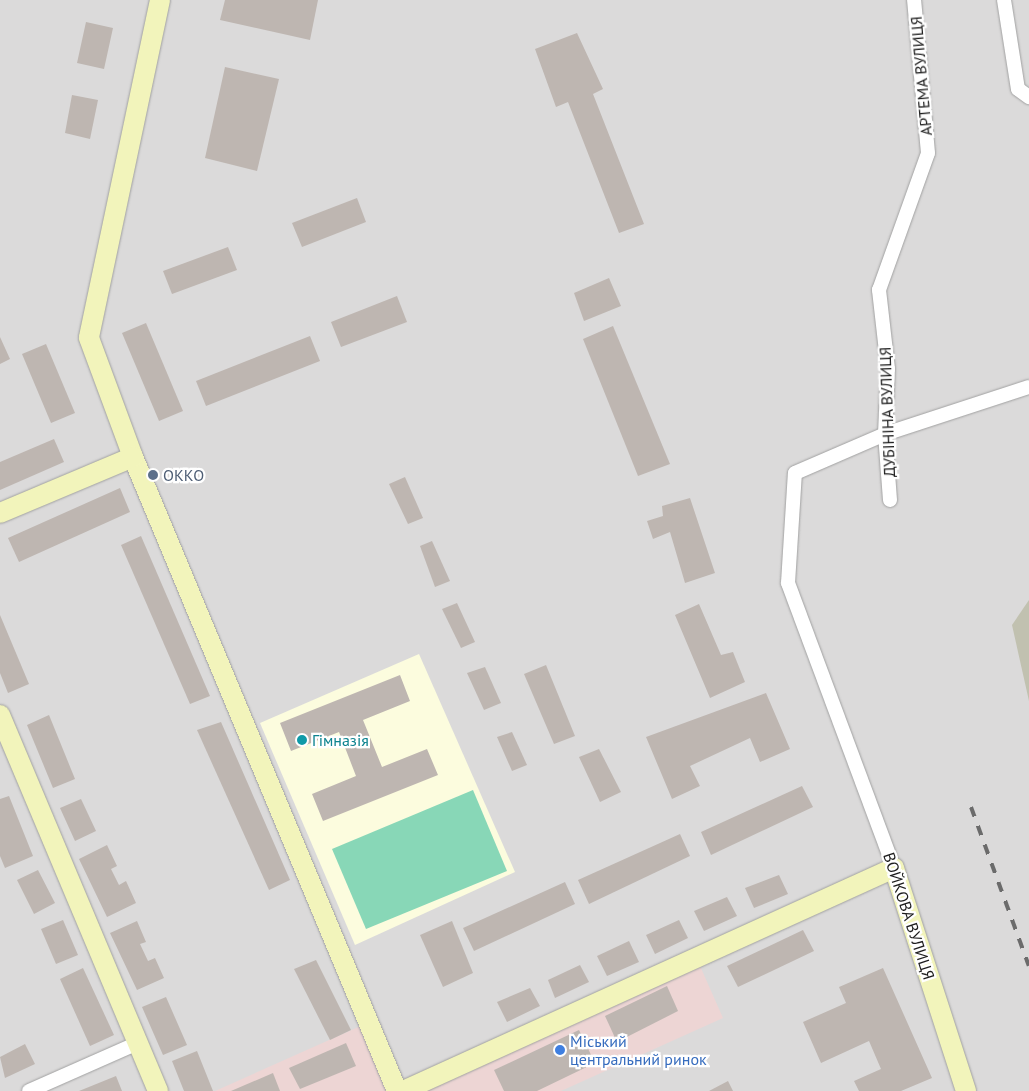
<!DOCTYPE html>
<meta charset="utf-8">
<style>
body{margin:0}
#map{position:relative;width:1029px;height:1091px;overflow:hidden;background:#eeeae4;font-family:"PT Sans",sans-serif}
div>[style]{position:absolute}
.residential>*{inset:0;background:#dbdada}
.commercial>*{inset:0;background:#edd5d4}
.education>*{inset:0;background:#fcfcde}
.construction>*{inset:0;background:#c1c1b0}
.pitch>*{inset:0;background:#88d7b7}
.building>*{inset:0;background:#beb6b1}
.roads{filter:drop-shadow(0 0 1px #a1a1a1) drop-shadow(0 0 1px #a1a1a1)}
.street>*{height:14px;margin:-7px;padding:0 7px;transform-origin:7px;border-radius:7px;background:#fff}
.secondary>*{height:20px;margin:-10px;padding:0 10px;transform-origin:10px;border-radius:10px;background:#f2f4bb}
.rail>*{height:4px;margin-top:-2px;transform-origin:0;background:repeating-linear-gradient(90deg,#6b6b6b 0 10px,transparent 0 20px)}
.dots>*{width:14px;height:14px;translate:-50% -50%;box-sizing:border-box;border:2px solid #fff;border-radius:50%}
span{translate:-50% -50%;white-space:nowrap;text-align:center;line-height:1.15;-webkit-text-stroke:4.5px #fff;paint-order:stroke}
.street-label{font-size:16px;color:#1d1d1d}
.service-label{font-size:16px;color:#4e5e75}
.left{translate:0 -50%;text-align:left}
.culture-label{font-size:16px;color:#0d838f}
.shop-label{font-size:16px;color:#366cbe}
</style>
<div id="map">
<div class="residential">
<div style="clip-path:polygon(0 0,1029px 0,1029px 1091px,0 1091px)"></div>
</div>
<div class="commercial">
<div style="clip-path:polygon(693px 950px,723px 1018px,561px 1091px,215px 1091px,374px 1020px,401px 1081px)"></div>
</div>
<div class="education">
<div style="clip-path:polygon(419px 654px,515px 872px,355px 945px,260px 723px)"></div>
</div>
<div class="construction">
<div style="clip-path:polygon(1029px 600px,1029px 701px,1012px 625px)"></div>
</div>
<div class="pitch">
<div style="clip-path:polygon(473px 790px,507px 871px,366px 929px,332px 849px)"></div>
</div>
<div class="building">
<div style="clip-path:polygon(225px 0,318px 0,310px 40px,220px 20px)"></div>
<div style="clip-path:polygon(86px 22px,113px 28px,104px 69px,77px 63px)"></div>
<div style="clip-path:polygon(577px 33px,603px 89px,593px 94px,644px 224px,619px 233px,568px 102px,556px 107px,535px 49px)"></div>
<div style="clip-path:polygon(225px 67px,279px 79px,257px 171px,205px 158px)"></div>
<div style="clip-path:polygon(72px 95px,98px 100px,90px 139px,65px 133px)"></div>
<div style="clip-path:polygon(357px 198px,366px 222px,302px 247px,292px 223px)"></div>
<div style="clip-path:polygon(228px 247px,237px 270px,172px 294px,163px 271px)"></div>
<div style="clip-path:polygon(609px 278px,621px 306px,584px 321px,574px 293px)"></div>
<div style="clip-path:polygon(397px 296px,407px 322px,341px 347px,331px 322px)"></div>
<div style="clip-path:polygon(146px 323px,183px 411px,159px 421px,122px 333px)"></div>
<div style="clip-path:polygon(613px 326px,670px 464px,638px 476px,583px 339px)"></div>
<div style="clip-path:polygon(310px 336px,320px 361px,206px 406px,196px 381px)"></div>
<div style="clip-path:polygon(0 337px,10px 359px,0 364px)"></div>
<div style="clip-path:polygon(46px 344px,75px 413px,51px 423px,22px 354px)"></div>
<div style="clip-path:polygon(54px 439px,64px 462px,0 490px,0 462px)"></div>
<div style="clip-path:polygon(405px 477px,423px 518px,408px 524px,389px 484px)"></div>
<div style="clip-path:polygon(120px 488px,130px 512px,19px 562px,8px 538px)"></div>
<div style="clip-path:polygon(690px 498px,715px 573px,685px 583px,670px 532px,653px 539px,647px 521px,663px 516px,662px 506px)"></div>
<div style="clip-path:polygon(141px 536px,210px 696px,190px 704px,121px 545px)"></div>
<div style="clip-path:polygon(432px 541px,450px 581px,435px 587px,420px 546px)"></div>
<div style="clip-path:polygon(457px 603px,475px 642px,461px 648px,442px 609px)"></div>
<div style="clip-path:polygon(699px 604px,721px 655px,733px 652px,745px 682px,710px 698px,675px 615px)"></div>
<div style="clip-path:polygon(0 615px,29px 684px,8px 693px,0 673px)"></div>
<div style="clip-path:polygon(546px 665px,575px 736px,554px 744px,524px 674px)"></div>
<div style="clip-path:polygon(485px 667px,501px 703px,484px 710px,467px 673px)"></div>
<div style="clip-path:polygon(400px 675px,410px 701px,363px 720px,382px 767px,427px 749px,438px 775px,323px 821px,312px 794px,356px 776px,339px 732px,291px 751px,280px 723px)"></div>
<div style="clip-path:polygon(766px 693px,790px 749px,760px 762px,750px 738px,690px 766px,700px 786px,672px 799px,646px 737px)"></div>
<div style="clip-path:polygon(49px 715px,75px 779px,53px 788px,27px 725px)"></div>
<div style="clip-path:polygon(221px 722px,290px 880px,269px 890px,197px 730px)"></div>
<div style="clip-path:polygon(512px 732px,527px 765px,512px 771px,497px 737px)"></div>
<div style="clip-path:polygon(599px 749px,621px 792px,600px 802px,579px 757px)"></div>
<div style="clip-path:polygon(802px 786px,813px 807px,711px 855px,701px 832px)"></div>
<div style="clip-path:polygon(9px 796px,33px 856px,5px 868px,0 856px,0 799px)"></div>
<div style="clip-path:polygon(81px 799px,96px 831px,75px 841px,60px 808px)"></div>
<div style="clip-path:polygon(680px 834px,690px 856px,589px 904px,578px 880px)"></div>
<div style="clip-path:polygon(107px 845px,117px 866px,111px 869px,119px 885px,126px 881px,136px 903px,107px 917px,79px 859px)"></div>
<div style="clip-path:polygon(38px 870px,55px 903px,34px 914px,17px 880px)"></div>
<div style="clip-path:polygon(779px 875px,788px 894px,754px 908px,745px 888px)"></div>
<div style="clip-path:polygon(565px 882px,575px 904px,474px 951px,463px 928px)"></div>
<div style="clip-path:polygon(727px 897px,737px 916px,704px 931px,694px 911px)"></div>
<div style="clip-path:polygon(63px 920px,78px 955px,56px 964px,41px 929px)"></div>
<div style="clip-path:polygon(679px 920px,688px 938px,655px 954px,646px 935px)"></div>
<div style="clip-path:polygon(137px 921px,146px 942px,140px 944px,148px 961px,155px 958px,164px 978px,137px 990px,110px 933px)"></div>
<div style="clip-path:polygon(452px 921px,473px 973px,443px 987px,420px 935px)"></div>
<div style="clip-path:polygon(803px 930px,814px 951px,738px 987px,727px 966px)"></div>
<div style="clip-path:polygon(629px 941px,639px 962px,607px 976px,597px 956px)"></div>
<div style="clip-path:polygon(316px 960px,351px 1030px,330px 1040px,294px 969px)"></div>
<div style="clip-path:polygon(580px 965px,589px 982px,555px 998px,548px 980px)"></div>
<div style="clip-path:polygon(83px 968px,114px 1035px,90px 1046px,60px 979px)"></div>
<div style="clip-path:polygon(883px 968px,932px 1078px,901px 1091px,859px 1091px,854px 1081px,881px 1069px,869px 1041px,821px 1063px,803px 1022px,846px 1003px,839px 987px)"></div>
<div style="clip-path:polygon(667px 986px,678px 1011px,617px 1042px,605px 1016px)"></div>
<div style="clip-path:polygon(530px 988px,540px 1006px,507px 1022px,497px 1002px)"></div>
<div style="clip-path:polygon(166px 997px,187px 1045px,163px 1055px,142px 1007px)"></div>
<div style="clip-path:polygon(579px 1030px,595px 1063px,537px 1091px,504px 1091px,494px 1070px)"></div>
<div style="clip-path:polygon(346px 1043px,356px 1066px,300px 1089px,289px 1068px)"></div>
<div style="clip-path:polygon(25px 1044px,35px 1064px,5px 1078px,0 1057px)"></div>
<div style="clip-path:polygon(197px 1051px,213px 1091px,184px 1091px,172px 1061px)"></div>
<div style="clip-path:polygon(273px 1073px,280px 1091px,231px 1091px)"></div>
<div style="clip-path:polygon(116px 1076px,122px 1091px,79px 1091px)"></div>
<div style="clip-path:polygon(728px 1081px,733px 1091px,709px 1091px)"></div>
</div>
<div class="roads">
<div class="street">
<div style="left:1004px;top:0;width:90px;rotate:81.1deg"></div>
<div style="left:1018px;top:89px;width:14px;rotate:36deg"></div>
<div style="left:890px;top:500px;width:66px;rotate:-94.3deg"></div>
<div style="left:885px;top:434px;width:65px;rotate:-87.4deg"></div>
<div style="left:888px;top:369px;width:80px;rotate:-96.5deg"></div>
<div style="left:879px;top:290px;width:145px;rotate:-70.3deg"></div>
<div style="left:928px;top:153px;width:154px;rotate:-95.2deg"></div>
<div style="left:894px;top:868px;width:304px;rotate:-110.4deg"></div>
<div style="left:788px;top:583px;width:110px;rotate:-86.4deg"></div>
<div style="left:795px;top:473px;width:98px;rotate:-23.4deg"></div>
<div style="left:885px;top:434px;width:151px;rotate:-18.1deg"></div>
<div style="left:29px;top:1091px;width:119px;rotate:-23.8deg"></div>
</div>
<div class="secondary">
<div style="left:160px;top:0;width:345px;rotate:101.9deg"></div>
<div style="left:89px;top:338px;width:127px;rotate:69.7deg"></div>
<div style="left:133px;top:457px;width:687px;rotate:67.39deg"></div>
<div style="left:0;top:513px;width:144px;rotate:-22.8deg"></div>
<div style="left:0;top:715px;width:408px;rotate:67.2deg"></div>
<div style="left:403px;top:1091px;width:539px;rotate:-24.43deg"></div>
<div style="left:894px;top:868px;width:234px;rotate:72.1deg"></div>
</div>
</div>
<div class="rail">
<div style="left:971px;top:807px;width:169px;rotate:70deg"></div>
</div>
<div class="dots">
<div style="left:153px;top:475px;background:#5c6f8a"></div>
<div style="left:302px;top:740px;background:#0f9aa8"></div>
<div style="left:560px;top:1050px;background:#3f7fe0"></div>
</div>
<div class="street-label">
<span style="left:921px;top:76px;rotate:-95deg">АРТЕМА ВУЛИЦЯ</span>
<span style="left:887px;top:412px;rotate:-92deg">ДУБІНІНА ВУЛИЦЯ</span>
<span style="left:909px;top:916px;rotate:72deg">ВОЙКОВА ВУЛИЦЯ</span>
</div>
<div class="service-label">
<span class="left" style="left:163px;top:475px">ОККО</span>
</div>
<div class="culture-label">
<span class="left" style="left:312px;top:740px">Гімназія</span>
</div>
<div class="shop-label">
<span class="left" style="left:570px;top:1050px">Міський<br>центральний ринок</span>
</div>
</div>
